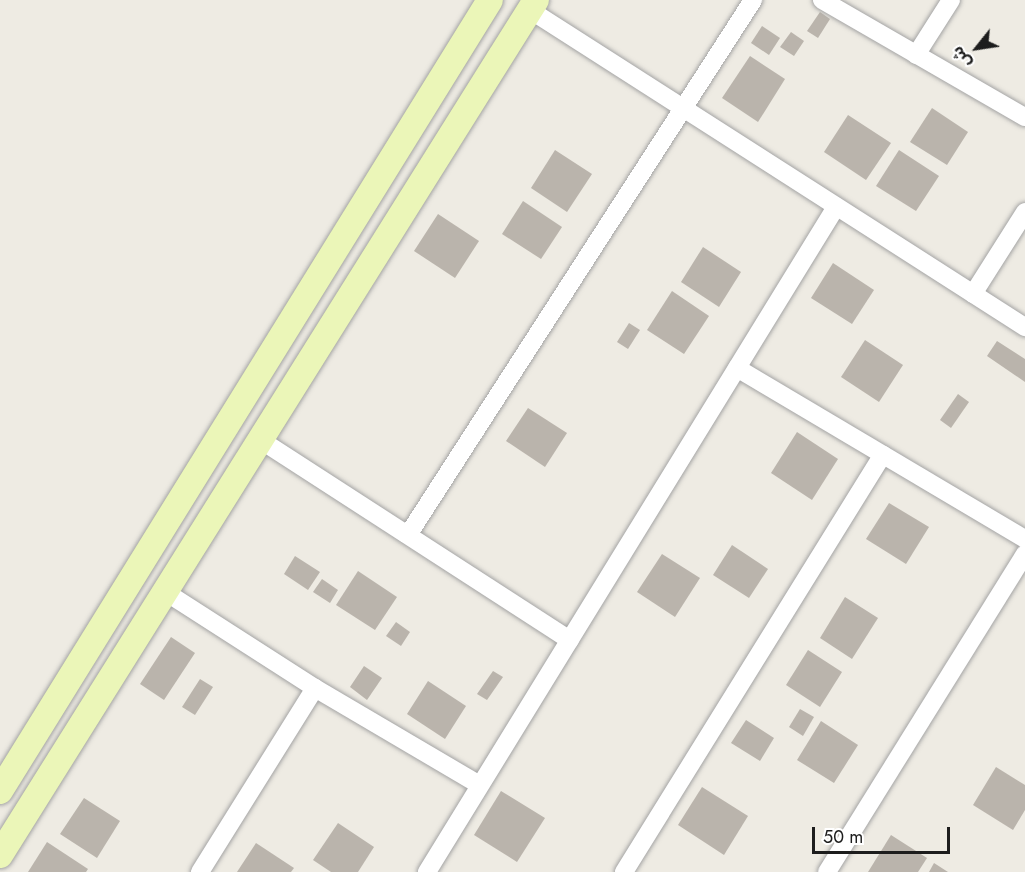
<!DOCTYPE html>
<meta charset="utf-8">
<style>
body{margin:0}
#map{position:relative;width:1025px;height:872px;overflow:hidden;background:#eeebe3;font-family:Jost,"Noto Sans Arabic",sans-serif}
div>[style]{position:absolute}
.building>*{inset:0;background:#bab4ac}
.roads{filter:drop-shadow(0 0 2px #a4a4a4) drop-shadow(0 0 2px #a4a4a4)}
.street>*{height:18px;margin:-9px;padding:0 9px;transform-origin:9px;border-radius:9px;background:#fff}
.secondary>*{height:26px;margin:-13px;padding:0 13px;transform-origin:13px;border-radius:13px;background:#ebf6b8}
span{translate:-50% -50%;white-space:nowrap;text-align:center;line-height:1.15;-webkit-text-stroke:4.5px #fff;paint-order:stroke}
.north{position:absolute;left:947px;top:18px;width:60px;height:60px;-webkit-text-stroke:4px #fff;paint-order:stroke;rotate:240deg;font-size:16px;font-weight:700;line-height:24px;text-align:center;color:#1d1d1d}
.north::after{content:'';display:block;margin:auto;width:21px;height:27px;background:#1d1d1d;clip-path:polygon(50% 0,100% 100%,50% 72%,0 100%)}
.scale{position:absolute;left:812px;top:827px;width:138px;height:27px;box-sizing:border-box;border:3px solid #1d1d1d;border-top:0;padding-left:8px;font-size:18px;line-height:21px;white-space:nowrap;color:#1d1d1d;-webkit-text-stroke:4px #fff;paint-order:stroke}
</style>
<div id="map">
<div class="building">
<div style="clip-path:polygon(820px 12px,830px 19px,818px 38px,807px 31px)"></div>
<div style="clip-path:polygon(762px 26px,780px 38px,769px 55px,751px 43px)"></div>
<div style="clip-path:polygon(791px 32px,804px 41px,794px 56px,780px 47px)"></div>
<div style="clip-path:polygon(750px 56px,785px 79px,758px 122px,722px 98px)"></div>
<div style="clip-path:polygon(932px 108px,968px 132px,947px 165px,910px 142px)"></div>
<div style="clip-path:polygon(848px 115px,891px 143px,866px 180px,824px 152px)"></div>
<div style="clip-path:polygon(555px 150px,592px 174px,567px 212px,531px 188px)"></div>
<div style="clip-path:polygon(899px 150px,939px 176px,916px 211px,876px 186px)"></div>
<div style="clip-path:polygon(523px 201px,562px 227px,541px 259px,502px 234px)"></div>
<div style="clip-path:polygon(438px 214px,479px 241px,455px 278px,414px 251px)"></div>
<div style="clip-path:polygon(703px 247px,741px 272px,719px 307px,681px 282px)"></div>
<div style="clip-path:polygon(833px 263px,874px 290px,852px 324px,811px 298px)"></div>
<div style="clip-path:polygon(672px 291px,709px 316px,684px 354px,647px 330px)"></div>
<div style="clip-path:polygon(629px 323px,640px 330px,628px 349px,617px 342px)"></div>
<div style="clip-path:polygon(865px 340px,903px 365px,879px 402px,841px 377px)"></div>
<div style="clip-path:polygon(997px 341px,1025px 359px,1025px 382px,987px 356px)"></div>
<div style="clip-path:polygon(958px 394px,969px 402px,951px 428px,940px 420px)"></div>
<div style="clip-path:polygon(528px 408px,567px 433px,545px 467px,506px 441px)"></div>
<div style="clip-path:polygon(797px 432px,838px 459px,812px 500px,771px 473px)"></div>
<div style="clip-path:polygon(889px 503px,929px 527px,906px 564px,866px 539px)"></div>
<div style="clip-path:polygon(732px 545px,768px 569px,749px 598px,713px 575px)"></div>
<div style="clip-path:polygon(662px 554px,700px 578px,675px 617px,637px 592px)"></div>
<div style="clip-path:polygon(295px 556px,320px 572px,308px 590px,284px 574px)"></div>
<div style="clip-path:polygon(358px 571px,397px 597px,375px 630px,336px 605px)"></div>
<div style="clip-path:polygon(322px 579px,338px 590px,330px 603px,313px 592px)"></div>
<div style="clip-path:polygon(845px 597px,878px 618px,852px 659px,820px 638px)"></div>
<div style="clip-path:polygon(396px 622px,410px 632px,401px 646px,386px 636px)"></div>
<div style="clip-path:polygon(171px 637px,195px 653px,164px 700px,140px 684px)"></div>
<div style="clip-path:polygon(808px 650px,842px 672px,820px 707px,786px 685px)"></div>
<div style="clip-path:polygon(364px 666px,382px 678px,367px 700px,350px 687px)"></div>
<div style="clip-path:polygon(493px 671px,503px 677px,487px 700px,477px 694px)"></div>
<div style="clip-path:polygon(200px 679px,213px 687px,195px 715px,182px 707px)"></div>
<div style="clip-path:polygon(428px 681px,466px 706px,445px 739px,407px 714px)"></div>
<div style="clip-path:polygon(800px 709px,814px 717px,803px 736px,789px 727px)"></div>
<div style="clip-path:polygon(746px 720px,774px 738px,760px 761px,731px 743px)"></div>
<div style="clip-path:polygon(821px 721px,858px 745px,834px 783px,797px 760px)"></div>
<div style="clip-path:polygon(996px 767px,1025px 785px,1025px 810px,1013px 830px,973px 805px)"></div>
<div style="clip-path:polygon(702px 787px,748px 816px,724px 855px,678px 825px)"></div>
<div style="clip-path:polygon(501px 791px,545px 818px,517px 862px,474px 835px)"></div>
<div style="clip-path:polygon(84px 798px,120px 821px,97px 858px,60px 834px)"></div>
<div style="clip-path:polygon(338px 823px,374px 847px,358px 872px,331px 872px,313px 860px)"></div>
<div style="clip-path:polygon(891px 835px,927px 858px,918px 872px,868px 872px)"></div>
<div style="clip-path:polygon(47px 842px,88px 869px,86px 872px,28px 872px)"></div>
<div style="clip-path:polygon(256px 843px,294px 868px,291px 872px,237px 872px)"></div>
<div style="clip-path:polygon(934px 863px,948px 872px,929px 872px)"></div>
</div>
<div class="roads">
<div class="street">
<div style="left:822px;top:0;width:234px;rotate:30deg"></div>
<div style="left:530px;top:10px;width:588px;rotate:32.64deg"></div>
<div style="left:916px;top:55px;width:65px;rotate:-57.5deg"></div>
<div style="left:973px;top:294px;width:97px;rotate:-57.6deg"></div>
<div style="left:737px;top:368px;width:335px;rotate:30.7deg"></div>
<div style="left:259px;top:439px;width:370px;rotate:32.9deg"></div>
<div style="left:408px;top:535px;width:637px;rotate:-57.18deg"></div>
<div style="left:164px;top:591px;width:179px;rotate:32.7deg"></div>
<div style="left:315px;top:688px;width:217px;rotate:122deg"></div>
<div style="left:315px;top:688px;width:191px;rotate:30.5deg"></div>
<div style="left:427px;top:872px;width:781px;rotate:-58.41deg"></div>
<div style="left:624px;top:872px;width:491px;rotate:-58.2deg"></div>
<div style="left:827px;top:872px;width:375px;rotate:-58.1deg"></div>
</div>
<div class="secondary">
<div style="left:0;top:791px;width:930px;rotate:-58.22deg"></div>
<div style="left:0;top:855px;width:1009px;rotate:-57.92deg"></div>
</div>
</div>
<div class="north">ش</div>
<div class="scale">50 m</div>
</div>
